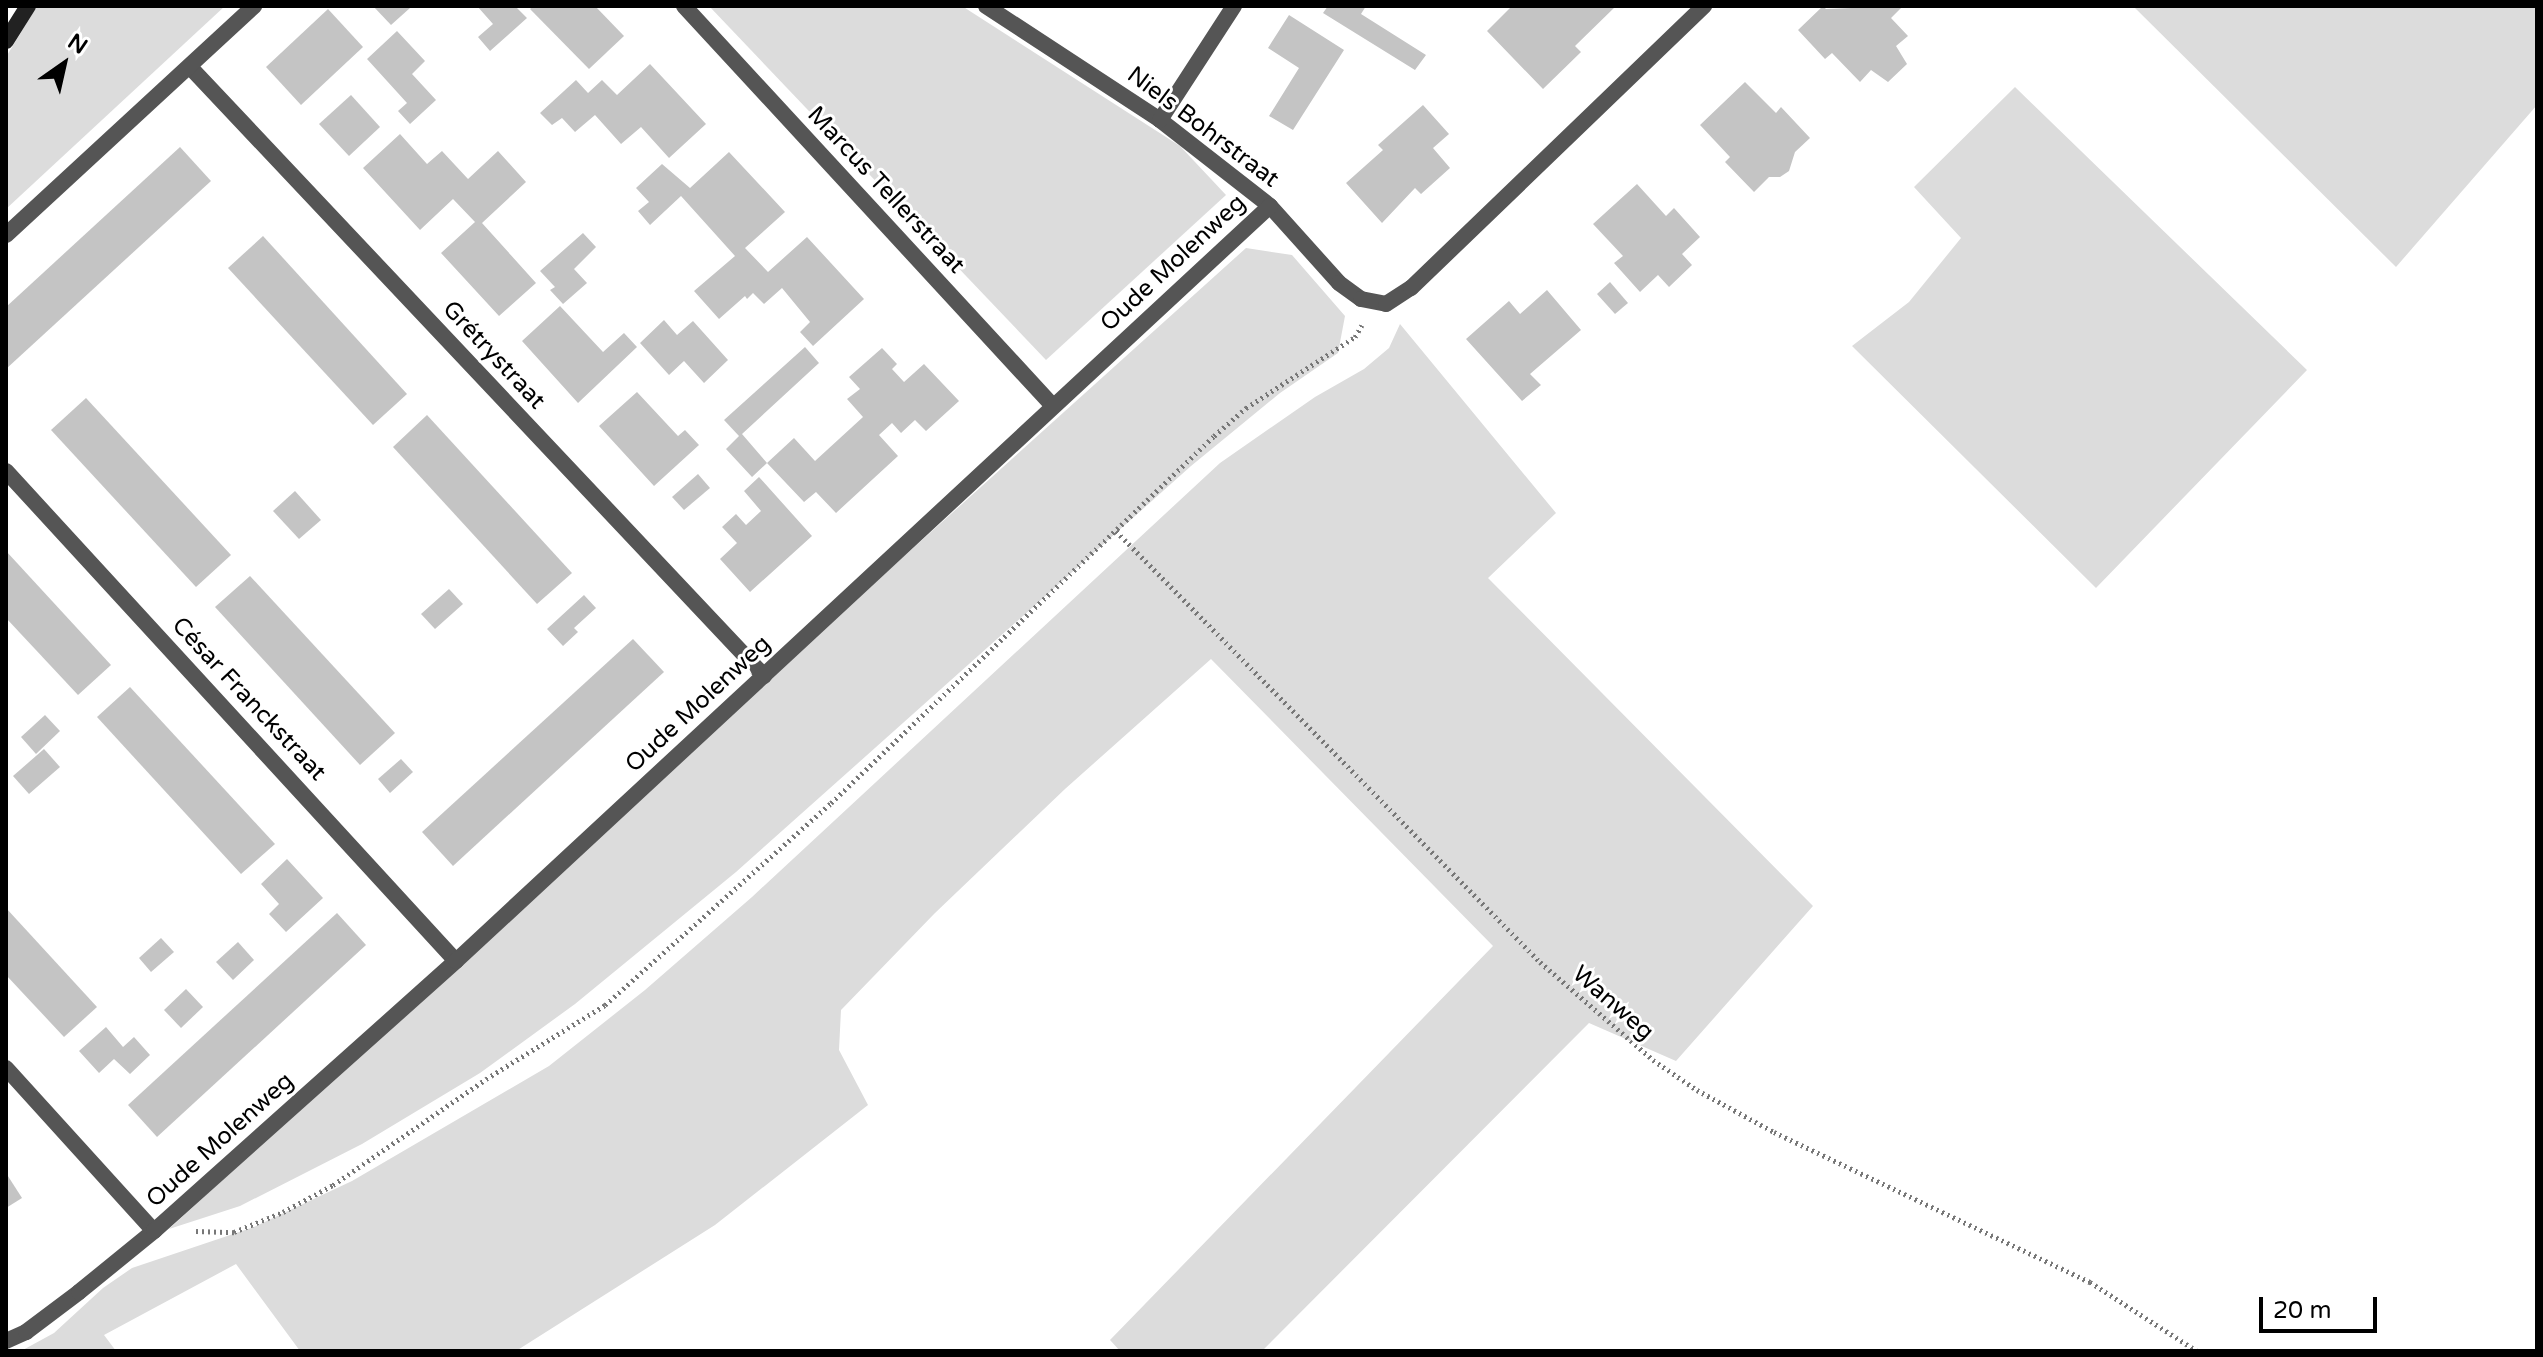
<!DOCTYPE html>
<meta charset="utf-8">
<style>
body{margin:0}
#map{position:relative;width:2543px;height:1357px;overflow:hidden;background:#fff;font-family:"Varela Round",sans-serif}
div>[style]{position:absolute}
.green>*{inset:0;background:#dcdcdc}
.building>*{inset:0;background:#c4c4c4}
.path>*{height:5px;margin-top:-2.5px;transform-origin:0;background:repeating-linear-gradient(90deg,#777 0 2px,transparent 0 6px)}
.street>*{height:16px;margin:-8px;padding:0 8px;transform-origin:8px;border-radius:8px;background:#555}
.secondary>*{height:16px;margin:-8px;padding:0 8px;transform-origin:8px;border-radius:8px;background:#222}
span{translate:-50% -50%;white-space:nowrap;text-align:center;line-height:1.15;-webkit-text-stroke:6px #fff;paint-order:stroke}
.street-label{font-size:24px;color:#000}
.frame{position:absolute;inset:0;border:8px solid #000;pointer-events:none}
.north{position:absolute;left:24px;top:24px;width:80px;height:80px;-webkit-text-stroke:6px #fff;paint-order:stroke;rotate:34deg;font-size:22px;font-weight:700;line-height:32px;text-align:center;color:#000}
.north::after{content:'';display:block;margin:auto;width:28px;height:36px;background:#000;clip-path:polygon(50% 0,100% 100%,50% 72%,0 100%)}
.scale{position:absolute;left:2259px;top:1297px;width:118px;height:36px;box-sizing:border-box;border:4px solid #000;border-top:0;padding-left:10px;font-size:24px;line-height:28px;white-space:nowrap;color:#000;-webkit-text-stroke:6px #fff;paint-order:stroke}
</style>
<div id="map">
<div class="green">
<div style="clip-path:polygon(37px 6px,225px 6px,6px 209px,6px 57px)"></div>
<div style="clip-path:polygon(709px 6px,962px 6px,1180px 146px,1226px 195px,1046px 360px)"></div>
<div style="clip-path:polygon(2133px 6px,2537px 6px,2537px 105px,2396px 267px)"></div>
<div style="clip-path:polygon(2015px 87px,2307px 370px,2096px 588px,1852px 346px,1909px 302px,1961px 238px,1914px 187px)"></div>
<div style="clip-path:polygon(1246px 248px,1292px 255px,1345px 316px,1338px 353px,1280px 393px,1191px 466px,736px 872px,575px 1004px,480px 1073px,362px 1144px,240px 1206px,169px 1229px,779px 669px)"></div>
<div style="clip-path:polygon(1400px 324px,1556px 513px,1488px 578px,1813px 906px,1676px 1061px,1589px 1023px,1262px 1351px,1120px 1351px,1110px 1340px,1493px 946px,1211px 659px,1065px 789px,935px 913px,841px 1010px,839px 1050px,868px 1105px,715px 1225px,516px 1351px,300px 1351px,236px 1264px,104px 1335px,116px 1351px,21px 1351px,54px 1333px,103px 1288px,132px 1268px,254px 1227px,352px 1181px,549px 1066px,645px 990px,752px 897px,1220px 463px,1315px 397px,1364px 369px,1389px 348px)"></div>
</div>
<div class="building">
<div style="clip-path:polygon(373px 6px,409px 6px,410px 8px,391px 25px)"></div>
<div style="clip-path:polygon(477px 6px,515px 6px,527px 18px,490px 51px,478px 37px,493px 24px)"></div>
<div style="clip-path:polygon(533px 6px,595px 6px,624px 36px,589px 69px,530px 9px)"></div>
<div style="clip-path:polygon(1328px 6px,1366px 6px,1361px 14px,1426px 55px,1415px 70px,1323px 13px)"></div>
<div style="clip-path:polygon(1512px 6px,1616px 6px,1575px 46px,1581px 52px,1543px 89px,1487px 31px)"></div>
<div style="clip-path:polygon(1823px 6px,1826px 9px,1903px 6px,1891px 18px,1908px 36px,1896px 46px,1907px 64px,1888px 82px,1871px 70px,1860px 82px,1832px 53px,1825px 59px,1798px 30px)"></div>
<div style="clip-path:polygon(328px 9px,363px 47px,301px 105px,266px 67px)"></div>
<div style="clip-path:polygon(1289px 15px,1344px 50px,1293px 130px,1269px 116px,1299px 68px,1268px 48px)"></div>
<div style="clip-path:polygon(397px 31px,425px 61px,412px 74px,436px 100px,410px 124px,398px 111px,407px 103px,367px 59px)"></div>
<div style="clip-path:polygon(650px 64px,706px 124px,669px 158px,641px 127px,621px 144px,595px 115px,575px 132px,562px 118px,552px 125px,540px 113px,576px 80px,588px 93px,602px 80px,617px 95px)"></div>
<div style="clip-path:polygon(1745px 82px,1776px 113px,1781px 107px,1810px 138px,1795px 152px,1789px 171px,1780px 177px,1769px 177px,1754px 192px,1725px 162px,1730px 157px,1700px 125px)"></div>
<div style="clip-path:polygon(351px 95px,380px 127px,349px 156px,319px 124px)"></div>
<div style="clip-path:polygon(1423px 105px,1449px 134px,1433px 148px,1450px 168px,1421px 194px,1415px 188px,1382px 223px,1346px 183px,1383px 150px,1378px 145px)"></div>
<div style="clip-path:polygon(400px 134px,427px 164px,442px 151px,468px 179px,498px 151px,526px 182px,482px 223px,536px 283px,499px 316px,441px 253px,475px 222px,453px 199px,420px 230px,363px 168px)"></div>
<div style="clip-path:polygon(180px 147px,211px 181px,6px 369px,6px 307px)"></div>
<div style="clip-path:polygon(729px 152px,785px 212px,745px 248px,768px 272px,807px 237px,864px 299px,813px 346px,800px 332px,810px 322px,782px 288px,764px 304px,753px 293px,747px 299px,745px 296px,719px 319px,694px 291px,735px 256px,681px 196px,650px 225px,638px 211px,649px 202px,636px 188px,662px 164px,690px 188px)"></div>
<div style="clip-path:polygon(1637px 184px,1666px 216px,1674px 208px,1700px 237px,1682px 254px,1692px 265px,1669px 287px,1658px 275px,1640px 292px,1614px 263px,1623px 256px,1593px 224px)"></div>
<div style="clip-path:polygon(583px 233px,596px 247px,574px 269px,587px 283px,563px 304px,550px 290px,555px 287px,540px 271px)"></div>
<div style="clip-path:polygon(263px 236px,407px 394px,373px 425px,228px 268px)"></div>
<div style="clip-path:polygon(1610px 282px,1628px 303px,1615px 314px,1597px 294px)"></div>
<div style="clip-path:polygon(1547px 290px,1581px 330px,1530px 374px,1541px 385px,1522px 401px,1466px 339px,1509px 301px,1520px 314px)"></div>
<div style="clip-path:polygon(560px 306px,603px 352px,624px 333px,637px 347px,578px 403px,522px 341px)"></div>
<div style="clip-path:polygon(664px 320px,677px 335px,693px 321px,728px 360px,704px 383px,684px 361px,669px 375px,640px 343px)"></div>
<div style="clip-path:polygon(805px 347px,819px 363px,742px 434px,767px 463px,794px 438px,815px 461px,863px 417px,847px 399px,860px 389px,849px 377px,882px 348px,897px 364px,892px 369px,904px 382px,924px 364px,959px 401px,926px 431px,915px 420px,901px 433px,892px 423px,879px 435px,898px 456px,836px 513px,816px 492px,804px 502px,767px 463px,752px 477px,726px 449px,739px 436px,724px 420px)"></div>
<div style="clip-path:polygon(637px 392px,678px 436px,685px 430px,699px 445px,654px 486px,599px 426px)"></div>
<div style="clip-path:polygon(86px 398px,231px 555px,196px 587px,51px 430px)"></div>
<div style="clip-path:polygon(427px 415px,572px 573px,537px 604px,393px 447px)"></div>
<div style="clip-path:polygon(698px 474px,710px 488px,684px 510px,672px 497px)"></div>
<div style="clip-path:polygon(759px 477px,812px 536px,750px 592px,720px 559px,737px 543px,722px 527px,736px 514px,746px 525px,761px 511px,744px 491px)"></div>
<div style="clip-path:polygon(295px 491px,321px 520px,299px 539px,273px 511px)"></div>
<div style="clip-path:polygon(6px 551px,111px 665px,78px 695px,6px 618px)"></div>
<div style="clip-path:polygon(250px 576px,395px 733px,360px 765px,215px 607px)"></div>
<div style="clip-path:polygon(449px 589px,463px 604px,435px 629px,421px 614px)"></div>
<div style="clip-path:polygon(584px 595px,596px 608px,574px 628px,578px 632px,563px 646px,547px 629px)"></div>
<div style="clip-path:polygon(633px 639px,664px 672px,453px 866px,422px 832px)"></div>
<div style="clip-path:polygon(130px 687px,275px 844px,241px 874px,97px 717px)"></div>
<div style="clip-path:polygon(45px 715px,60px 731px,36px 754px,21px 737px)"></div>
<div style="clip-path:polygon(44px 749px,60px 767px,29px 794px,13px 776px)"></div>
<div style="clip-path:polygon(401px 759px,413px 772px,390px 793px,378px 779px)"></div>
<div style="clip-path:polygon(287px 859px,323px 898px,286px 932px,269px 914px,279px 904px,261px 884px)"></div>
<div style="clip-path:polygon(6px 908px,97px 1007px,64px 1037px,6px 975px)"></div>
<div style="clip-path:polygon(337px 913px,366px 945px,157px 1137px,128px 1105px)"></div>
<div style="clip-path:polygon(161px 938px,174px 952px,151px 972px,139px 958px)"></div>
<div style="clip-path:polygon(238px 942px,254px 960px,233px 980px,216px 962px)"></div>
<div style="clip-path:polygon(186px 989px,203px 1007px,181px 1028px,164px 1010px)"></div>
<div style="clip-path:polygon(106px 1027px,123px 1047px,134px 1037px,150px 1055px,130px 1074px,114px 1059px,99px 1073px,79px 1051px)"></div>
<div style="clip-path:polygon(6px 1173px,22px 1198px,6px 1208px)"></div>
</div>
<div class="path">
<div style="left:1116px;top:531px;width:605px;rotate:45.47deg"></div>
<div style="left:1540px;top:962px;width:150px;rotate:40.9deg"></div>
<div style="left:1653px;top:1060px;width:53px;rotate:34.3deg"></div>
<div style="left:1697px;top:1090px;width:88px;rotate:28.6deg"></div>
<div style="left:1774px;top:1132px;width:350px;rotate:25.4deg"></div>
<div style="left:2090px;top:1282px;width:127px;rotate:32.8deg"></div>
<div style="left:196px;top:1231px;width:38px;rotate:2deg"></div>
<div style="left:234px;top:1232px;width:53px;rotate:-22.2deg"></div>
<div style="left:283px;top:1212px;width:57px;rotate:-28.4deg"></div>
<div style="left:333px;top:1185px;width:186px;rotate:-34.7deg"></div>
<div style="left:486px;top:1079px;width:140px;rotate:-31.9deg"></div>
<div style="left:605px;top:1005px;width:303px;rotate:-41.8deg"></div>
<div style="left:831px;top:803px;width:530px;rotate:-43.78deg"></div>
<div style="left:1214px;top:436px;width:43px;rotate:-41.2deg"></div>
<div style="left:1246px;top:408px;width:130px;rotate:-33.1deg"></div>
<div style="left:1355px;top:337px;width:14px;rotate:-60deg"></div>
</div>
<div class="street">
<div style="left:684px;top:6px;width:544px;rotate:47.31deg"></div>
<div style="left:986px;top:6px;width:208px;rotate:33.2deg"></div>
<div style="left:1160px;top:120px;width:140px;rotate:38deg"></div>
<div style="left:1270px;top:206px;width:103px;rotate:48.1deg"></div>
<div style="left:1339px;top:283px;width:27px;rotate:36deg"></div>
<div style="left:1361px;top:299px;width:25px;rotate:11deg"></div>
<div style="left:1386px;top:304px;width:30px;rotate:-33deg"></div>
<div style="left:1411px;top:288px;width:407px;rotate:-43.9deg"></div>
<div style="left:190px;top:67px;width:837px;rotate:46.69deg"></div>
<div style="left:1160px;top:120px;width:136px;rotate:-57deg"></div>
<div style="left:6px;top:235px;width:338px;rotate:-42.7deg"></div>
<div style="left:6px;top:471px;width:665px;rotate:47.44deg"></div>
<div style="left:6px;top:1068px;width:220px;rotate:47.8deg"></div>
<div style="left:6px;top:1341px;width:22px;rotate:-24deg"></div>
<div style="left:26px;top:1332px;width:66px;rotate:-37deg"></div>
<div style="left:79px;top:1292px;width:97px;rotate:-39.1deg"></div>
<div style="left:154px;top:1231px;width:405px;rotate:-41.8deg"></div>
<div style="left:456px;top:961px;width:1110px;rotate:-42.85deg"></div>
</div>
<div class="secondary">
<div style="left:6px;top:41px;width:41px;rotate:-57.8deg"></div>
</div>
<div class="street-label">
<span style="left:1203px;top:127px;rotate:37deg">Niels Bohrstraat</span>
<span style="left:886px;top:190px;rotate:47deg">Marcus Tellerstraat</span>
<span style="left:1173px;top:263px;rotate:-43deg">Oude Molenweg</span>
<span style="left:494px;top:355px;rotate:47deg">Grétrystraat</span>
<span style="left:249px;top:699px;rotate:47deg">César Franckstraat</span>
<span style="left:698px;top:704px;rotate:-43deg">Oude Molenweg</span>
<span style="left:1613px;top:1003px;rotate:41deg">Wanweg</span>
<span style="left:220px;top:1140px;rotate:-42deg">Oude Molenweg</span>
</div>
<div class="frame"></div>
<div class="north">N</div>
<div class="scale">20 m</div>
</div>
